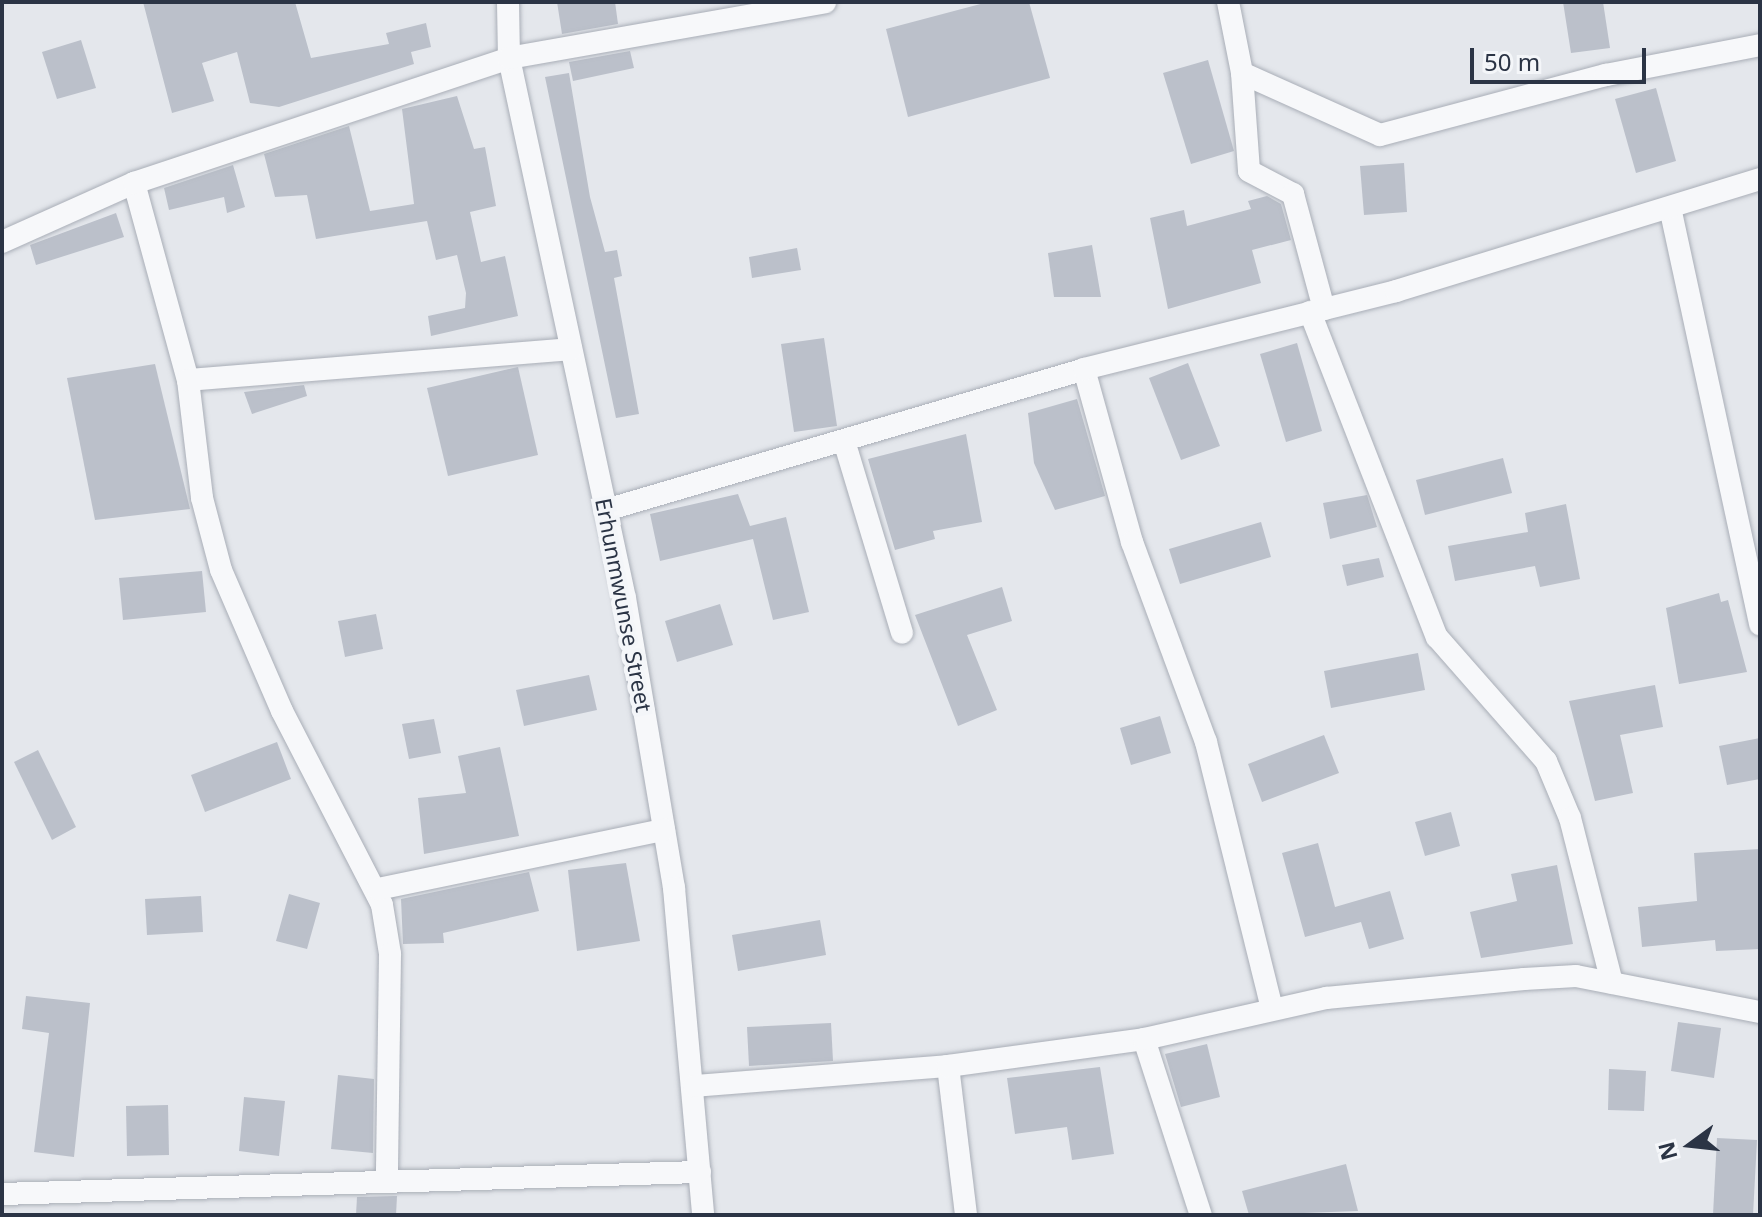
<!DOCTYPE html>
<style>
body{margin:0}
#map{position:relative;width:1762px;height:1217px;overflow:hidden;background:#e4e7ec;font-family:"Noto Sans",sans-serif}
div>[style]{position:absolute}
.building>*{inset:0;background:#bbc0ca}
.roads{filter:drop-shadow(0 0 2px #a9aeb7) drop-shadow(0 0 2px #a9aeb7)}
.street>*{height:22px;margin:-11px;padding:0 11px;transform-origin:11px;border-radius:11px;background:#f7f8fa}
span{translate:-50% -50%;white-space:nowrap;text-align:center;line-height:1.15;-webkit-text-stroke:8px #f4f6f9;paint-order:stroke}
.street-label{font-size:22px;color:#2b3445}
.frame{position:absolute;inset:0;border:4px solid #2b3445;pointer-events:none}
.north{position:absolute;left:1650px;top:1105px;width:80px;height:80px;-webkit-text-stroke:6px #f4f6f9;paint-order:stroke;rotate:255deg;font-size:22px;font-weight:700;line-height:32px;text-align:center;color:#2b3445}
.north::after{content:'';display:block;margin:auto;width:28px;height:36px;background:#2b3445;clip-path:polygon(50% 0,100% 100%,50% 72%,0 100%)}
.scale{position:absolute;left:1470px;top:48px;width:176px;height:36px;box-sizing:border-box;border:4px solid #2b3445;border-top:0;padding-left:10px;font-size:24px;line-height:28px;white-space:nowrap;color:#2b3445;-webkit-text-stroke:6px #f4f6f9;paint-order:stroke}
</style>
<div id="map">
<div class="building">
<div style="clip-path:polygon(143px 2px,295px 2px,311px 58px,389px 44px,386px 33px,426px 23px,431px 47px,411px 52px,414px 64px,279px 107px,250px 103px,237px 52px,202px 63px,214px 101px,172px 113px)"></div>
<div style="clip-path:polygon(557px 2px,615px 2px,618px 24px,562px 34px)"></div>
<div style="clip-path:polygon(988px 2px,1029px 2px,1050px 78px,908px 117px,886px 29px)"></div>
<div style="clip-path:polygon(1563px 2px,1603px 2px,1610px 48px,1571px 53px)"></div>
<div style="clip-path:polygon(81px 40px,96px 88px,57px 99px,42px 52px)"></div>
<div style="clip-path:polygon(630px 51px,634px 68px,573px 81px,569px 62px)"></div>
<div style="clip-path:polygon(1208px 60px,1234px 151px,1191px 164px,1163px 73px)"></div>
<div style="clip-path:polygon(569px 73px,590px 197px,605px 252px,617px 250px,622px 276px,614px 278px,639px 414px,616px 418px,545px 77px)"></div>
<div style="clip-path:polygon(1656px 88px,1676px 161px,1636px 173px,1615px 99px)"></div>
<div style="clip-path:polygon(457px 96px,474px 149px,485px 147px,496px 206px,470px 212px,481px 262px,505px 256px,518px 316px,431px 336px,428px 316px,465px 308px,466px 293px,457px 255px,436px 260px,427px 221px,316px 239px,307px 195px,275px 197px,264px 154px,349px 126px,370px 211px,414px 204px,402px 109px)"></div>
<div style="clip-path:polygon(1404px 163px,1407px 212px,1364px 215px,1360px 166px)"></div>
<div style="clip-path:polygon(233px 165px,245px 207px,227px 213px,224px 197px,169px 210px,164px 188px)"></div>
<div style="clip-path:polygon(1267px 196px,1281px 204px,1291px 240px,1252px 250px,1261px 283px,1168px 309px,1150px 218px,1184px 210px,1187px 226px,1251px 209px,1248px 201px)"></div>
<div style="clip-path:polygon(116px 213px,124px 237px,36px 265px,30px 245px)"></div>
<div style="clip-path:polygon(1092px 245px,1101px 297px,1054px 297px,1048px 253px)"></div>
<div style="clip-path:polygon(797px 248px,801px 270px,752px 278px,749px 257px)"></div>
<div style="clip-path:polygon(824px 338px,837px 426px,794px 432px,781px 344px)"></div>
<div style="clip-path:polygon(1297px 343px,1322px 431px,1286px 442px,1260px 354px)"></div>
<div style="clip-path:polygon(1188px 363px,1220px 446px,1181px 460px,1149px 378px)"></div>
<div style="clip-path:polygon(155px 364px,190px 509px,95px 520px,67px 378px)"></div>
<div style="clip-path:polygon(518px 367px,538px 455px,448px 476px,427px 388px)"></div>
<div style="clip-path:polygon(304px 385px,307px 396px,252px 414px,244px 392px)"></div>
<div style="clip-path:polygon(1077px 399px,1105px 496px,1055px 510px,1034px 463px,1028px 413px)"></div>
<div style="clip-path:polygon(966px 434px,982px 522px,933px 531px,935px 539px,895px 550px,868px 459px)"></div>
<div style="clip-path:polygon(1503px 458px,1512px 493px,1425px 515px,1416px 480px)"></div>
<div style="clip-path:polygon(738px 494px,750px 526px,786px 517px,809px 612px,773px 620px,753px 539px,660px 561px,650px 514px)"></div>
<div style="clip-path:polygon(1367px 495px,1377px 527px,1330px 539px,1323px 503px)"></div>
<div style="clip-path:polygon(1566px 504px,1580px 579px,1540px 587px,1535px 566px,1455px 581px,1448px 546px,1528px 532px,1525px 513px)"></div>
<div style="clip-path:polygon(1261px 522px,1271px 557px,1180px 584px,1169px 549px)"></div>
<div style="clip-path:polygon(1379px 558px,1384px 577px,1347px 586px,1342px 565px)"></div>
<div style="clip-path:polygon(202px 571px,206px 612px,123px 620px,119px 578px)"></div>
<div style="clip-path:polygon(1002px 587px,1012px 621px,967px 635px,997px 710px,958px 726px,915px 615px)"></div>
<div style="clip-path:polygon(1719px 593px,1721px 602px,1728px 600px,1747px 672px,1679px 684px,1666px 608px)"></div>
<div style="clip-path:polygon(720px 604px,733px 645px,677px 662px,665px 621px)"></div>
<div style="clip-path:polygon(376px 614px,383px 649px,345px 657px,338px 621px)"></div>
<div style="clip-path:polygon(1418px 653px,1425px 690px,1331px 708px,1324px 671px)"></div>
<div style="clip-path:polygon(589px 675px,597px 710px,524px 726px,516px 690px)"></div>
<div style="clip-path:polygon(1655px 685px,1663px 727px,1620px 735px,1633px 793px,1595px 801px,1569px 701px)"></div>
<div style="clip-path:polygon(1160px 716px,1171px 753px,1131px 765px,1120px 728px)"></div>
<div style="clip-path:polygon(434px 719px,441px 753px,409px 759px,402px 724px)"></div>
<div style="clip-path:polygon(1324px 735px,1339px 773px,1262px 802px,1248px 764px)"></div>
<div style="clip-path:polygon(1760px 738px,1760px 779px,1727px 785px,1719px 746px)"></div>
<div style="clip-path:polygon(277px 742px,291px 779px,205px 812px,191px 775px)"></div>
<div style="clip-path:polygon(500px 747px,519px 836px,424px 854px,418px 798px,466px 793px,458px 756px)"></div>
<div style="clip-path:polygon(38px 750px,76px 827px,52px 840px,14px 762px)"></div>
<div style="clip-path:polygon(1451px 812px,1460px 846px,1425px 856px,1415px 822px)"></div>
<div style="clip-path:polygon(1318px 843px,1335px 907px,1390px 891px,1404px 939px,1369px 949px,1361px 922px,1305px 937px,1282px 853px)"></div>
<div style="clip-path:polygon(1760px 849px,1760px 949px,1716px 951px,1715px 940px,1642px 947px,1638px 907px,1697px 901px,1694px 853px)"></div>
<div style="clip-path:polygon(626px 863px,640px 941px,577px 951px,568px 870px)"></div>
<div style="clip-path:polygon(1557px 865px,1573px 944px,1481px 958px,1470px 912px,1517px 901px,1511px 874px)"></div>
<div style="clip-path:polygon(529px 872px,539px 911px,443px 933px,444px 943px,403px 944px,401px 899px)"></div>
<div style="clip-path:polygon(289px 894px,320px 903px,307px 949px,276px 941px)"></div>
<div style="clip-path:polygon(201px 896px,203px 932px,147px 935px,145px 899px)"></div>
<div style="clip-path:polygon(820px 920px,826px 955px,738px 971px,732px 935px)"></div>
<div style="clip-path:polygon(26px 996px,90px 1003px,74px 1157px,34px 1152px,49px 1033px,22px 1029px)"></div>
<div style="clip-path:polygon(1678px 1022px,1721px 1028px,1714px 1078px,1671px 1071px)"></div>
<div style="clip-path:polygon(831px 1023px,833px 1061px,749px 1066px,747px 1027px)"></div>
<div style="clip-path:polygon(1207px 1044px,1220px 1097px,1181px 1107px,1165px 1054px)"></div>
<div style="clip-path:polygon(1100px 1067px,1114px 1154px,1072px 1160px,1067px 1127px,1015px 1134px,1007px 1078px)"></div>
<div style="clip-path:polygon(1609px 1069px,1646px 1071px,1644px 1111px,1608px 1110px)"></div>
<div style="clip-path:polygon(338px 1075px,374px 1079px,373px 1153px,331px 1149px)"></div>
<div style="clip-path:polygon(244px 1097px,285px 1101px,279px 1156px,239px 1151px)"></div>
<div style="clip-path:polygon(168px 1105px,169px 1155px,127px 1156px,126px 1106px)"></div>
<div style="clip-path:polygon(1717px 1138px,1757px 1140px,1753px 1215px,1713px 1215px)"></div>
<div style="clip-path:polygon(1346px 1164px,1358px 1211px,1249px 1215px,1242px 1191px)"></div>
<div style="clip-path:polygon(397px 1196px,396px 1215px,356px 1215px,357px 1197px)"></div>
</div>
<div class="roads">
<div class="street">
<div style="left:508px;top:2px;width:56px;rotate:89deg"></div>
<div style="left:509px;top:58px;width:552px;rotate:77.88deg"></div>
<div style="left:625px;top:598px;width:294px;rotate:80.4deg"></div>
<div style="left:674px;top:888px;width:328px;rotate:84.9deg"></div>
<div style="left:1228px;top:2px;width:72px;rotate:78.8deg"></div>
<div style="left:1242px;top:73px;width:151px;rotate:24.2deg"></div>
<div style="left:1380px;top:135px;width:234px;rotate:-14.9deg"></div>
<div style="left:1606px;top:75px;width:157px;rotate:-11deg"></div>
<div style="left:1242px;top:73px;width:98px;rotate:85.9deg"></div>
<div style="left:1249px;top:171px;width:50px;rotate:27.6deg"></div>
<div style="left:1293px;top:194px;width:119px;rotate:74.9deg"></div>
<div style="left:134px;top:183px;width:204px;rotate:74.7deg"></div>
<div style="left:188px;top:380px;width:119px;rotate:83.2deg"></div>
<div style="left:202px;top:498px;width:74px;rotate:75.2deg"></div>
<div style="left:221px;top:570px;width:154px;rotate:66.6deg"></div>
<div style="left:282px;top:711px;width:218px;rotate:62.7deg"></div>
<div style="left:382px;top:905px;width:50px;rotate:80.7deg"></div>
<div style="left:390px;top:954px;width:226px;rotate:90.8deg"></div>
<div style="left:1671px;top:212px;width:422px;rotate:77.8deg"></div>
<div style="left:2px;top:242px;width:145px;rotate:-24.1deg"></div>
<div style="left:134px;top:183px;width:395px;rotate:-18.4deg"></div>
<div style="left:509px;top:58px;width:321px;rotate:-10deg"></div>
<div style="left:1310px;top:312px;width:349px;rotate:68.7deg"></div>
<div style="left:1437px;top:637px;width:165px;rotate:48.7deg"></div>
<div style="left:1546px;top:761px;width:62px;rotate:67.2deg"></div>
<div style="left:1570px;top:818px;width:170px;rotate:75.7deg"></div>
<div style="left:1084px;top:369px;width:180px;rotate:74.5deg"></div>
<div style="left:1132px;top:542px;width:213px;rotate:69.7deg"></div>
<div style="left:1206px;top:742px;width:274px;rotate:76.1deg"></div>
<div style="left:188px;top:380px;width:384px;rotate:-4.6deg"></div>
<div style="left:845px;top:444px;width:197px;rotate:73.2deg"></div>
<div style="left:606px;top:510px;width:498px;rotate:-16.4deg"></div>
<div style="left:1084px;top:369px;width:322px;rotate:-14deg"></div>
<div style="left:1396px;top:291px;width:381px;rotate:-17.1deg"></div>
<div style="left:378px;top:889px;width:292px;rotate:-11.7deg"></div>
<div style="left:1144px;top:1039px;width:185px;rotate:72.1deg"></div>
<div style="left:948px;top:1066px;width:150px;rotate:83.1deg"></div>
<div style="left:694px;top:1086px;width:255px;rotate:-4.5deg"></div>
<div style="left:948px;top:1066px;width:198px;rotate:-7.8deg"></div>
<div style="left:1144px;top:1039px;width:187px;rotate:-12.7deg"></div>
<div style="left:1326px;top:998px;width:199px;rotate:-5.5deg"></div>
<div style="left:1524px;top:979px;width:52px;rotate:-3.3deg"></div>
<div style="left:1576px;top:976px;width:187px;rotate:11.1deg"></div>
<div style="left:2px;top:1194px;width:698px;rotate:-1.81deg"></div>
</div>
</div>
<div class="street-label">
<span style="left:624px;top:605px;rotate:79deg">Erhunmwunse Street</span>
</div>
<div class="frame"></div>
<div class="north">N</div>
<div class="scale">50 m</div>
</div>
